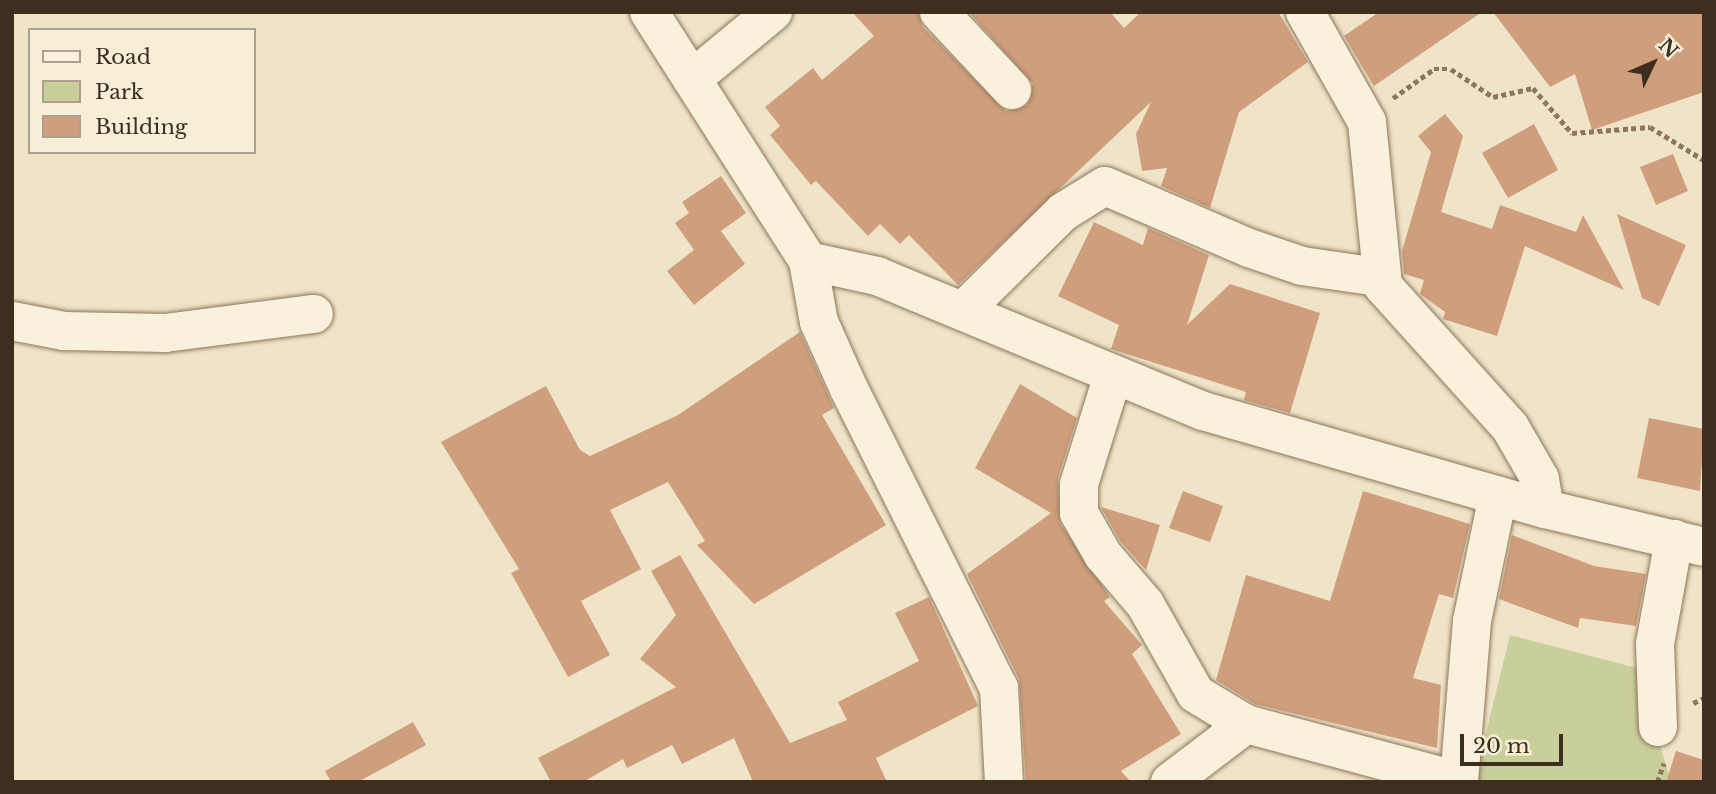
<!DOCTYPE html>
<style>
body{margin:0}
#map{position:relative;width:1716px;height:794px;overflow:hidden;background:#f0e4c8;font-family:"Libre Baskerville",serif}
div>[style]{position:absolute}
.green>*{inset:0;background:#c9cf9b}
.building>*{inset:0;background:#cf9f7d}
.path>*{height:4.5px;margin-top:-2.25px;transform-origin:0;background:repeating-linear-gradient(90deg,#8d765c 0 5px,transparent 0 8.5px)}
.roads{filter:drop-shadow(0 0 2px #8d765c) drop-shadow(0 0 2px #8d765c)}
.street>*{height:38px;margin:-19px;padding:0 19px;transform-origin:19px;border-radius:19px;background:#faf1dc}
.secondary>*{height:38px;margin:-19px;padding:0 19px;transform-origin:19px;border-radius:19px;background:#faf1dc}
span{translate:-50% -50%;white-space:nowrap;text-align:center;line-height:1.15;-webkit-text-stroke:7px #f7eed8;paint-order:stroke}
.frame{position:absolute;inset:0;border:14px solid #3d2e20;pointer-events:none}
.legend{position:absolute;left:28px;top:28px;width:228px;height:126px;box-sizing:border-box;background:#f7eed8;border:2px solid #ada18e;margin:0;padding:9px 12px;list-style:none;font-size:21px;color:#3d2e20}
.legend li{display:flex;align-items:center;gap:14px;height:35px}
.legend b{width:35px;border:2px solid #ada18e}
.north{position:absolute;left:1618px;top:28px;width:70px;height:70px;-webkit-text-stroke:5px #f7eed8;paint-order:stroke;rotate:46deg;font-size:19px;font-weight:700;line-height:28px;text-align:center;color:#3d2e20}
.north::after{content:'';display:block;margin:auto;width:24px;height:32px;background:#3d2e20;clip-path:polygon(50% 0,100% 100%,50% 72%,0 100%)}
.scale{position:absolute;left:1460px;top:734px;width:103px;height:32px;box-sizing:border-box;border:4px solid #3d2e20;border-top:0;padding-left:9px;font-size:21px;line-height:24px;white-space:nowrap;color:#3d2e20;-webkit-text-stroke:5px #f7eed8;paint-order:stroke}
</style>
<div id="map">
<div class="green">
<div style="clip-path:polygon(1510px 635px,1637px 668px,1671px 782px,1474px 782px)"></div>
</div>
<div class="building">
<div style="clip-path:polygon(852px 12px,918px 12px,923px 27px,1006px 111px,1027px 105px,1033px 84px,969px 12px,1110px 12px,1124px 28px,1141px 12px,1278px 12px,1308px 62px,1239px 112px,1210px 208px,1161px 186px,1167px 168px,1142px 171px,1136px 134px,1151px 102px,958px 285px,909px 235px,900px 244px,880px 224px,868px 236px,816px 181px,811px 185px,770px 135px,780px 126px,765px 107px,813px 68px,822px 80px,874px 36px)"></div>
<div style="clip-path:polygon(1379px 12px,1482px 12px,1374px 86px,1344px 36px)"></div>
<div style="clip-path:polygon(1493px 12px,1704px 12px,1704px 92px,1592px 130px,1575px 74px,1550px 87px)"></div>
<div style="clip-path:polygon(1445px 114px,1463px 136px,1441px 212px,1492px 229px,1500px 205px,1576px 232px,1583px 215px,1624px 290px,1525px 246px,1497px 336px,1443px 319px,1445px 312px,1420px 294px,1424px 280px,1404px 274px,1402px 251px,1431px 152px,1418px 136px)"></div>
<div style="clip-path:polygon(1534px 124px,1558px 170px,1508px 198px,1482px 153px)"></div>
<div style="clip-path:polygon(1673px 154px,1688px 191px,1656px 205px,1640px 167px)"></div>
<div style="clip-path:polygon(721px 176px,746px 213px,721px 231px,745px 264px,694px 305px,667px 271px,694px 250px,675px 223px,689px 213px,682px 202px)"></div>
<div style="clip-path:polygon(1617px 214px,1686px 245px,1659px 306px,1642px 298px)"></div>
<div style="clip-path:polygon(1094px 222px,1143px 245px,1148px 228px,1209px 255px,1187px 325px,1230px 284px,1320px 313px,1290px 413px,1244px 400px,1246px 392px,1111px 349px,1119px 325px,1058px 296px)"></div>
<div style="clip-path:polygon(800px 332px,834px 408px,822px 415px,886px 525px,754px 604px,697px 545px,705px 541px,668px 482px,610px 510px,641px 569px,581px 601px,610px 655px,568px 677px,511px 573px,519px 569px,441px 442px,546px 386px,580px 450px,590px 456px,678px 415px)"></div>
<div style="clip-path:polygon(1020px 384px,1077px 418px,1058px 478px,1060px 523px,1110px 597px,1104px 601px,1142px 645px,1132px 654px,1181px 734px,1121px 771px,1131px 782px,1026px 782px,1019px 679px,967px 574px,1051px 513px,975px 468px)"></div>
<div style="clip-path:polygon(1649px 418px,1704px 429px,1700px 491px,1637px 478px)"></div>
<div style="clip-path:polygon(1183px 491px,1223px 506px,1210px 542px,1169px 528px)"></div>
<div style="clip-path:polygon(1363px 491px,1470px 524px,1453px 598px,1439px 594px,1413px 678px,1441px 685px,1437px 748px,1255px 704px,1216px 680px,1246px 575px,1330px 601px)"></div>
<div style="clip-path:polygon(1101px 507px,1160px 525px,1146px 570px,1121px 542px)"></div>
<div style="clip-path:polygon(1512px 535px,1594px 566px,1646px 574px,1636px 626px,1580px 618px,1578px 628px,1499px 599px)"></div>
<div style="clip-path:polygon(680px 555px,790px 743px,847px 720px,838px 702px,919px 661px,895px 613px,929px 597px,978px 706px,876px 758px,887px 782px,753px 782px,734px 738px,682px 764px,672px 745px,627px 768px,623px 759px,583px 782px,551px 782px,538px 758px,676px 687px,640px 659px,676px 615px,651px 571px)"></div>
<div style="clip-path:polygon(413px 722px,426px 745px,358px 782px,331px 782px,325px 771px)"></div>
<div style="clip-path:polygon(1676px 751px,1704px 760px,1704px 782px,1666px 782px)"></div>
</div>
<div class="path">
<div style="left:1393px;top:98px;width:50px;rotate:-35.3deg"></div>
<div style="left:1434px;top:69px;width:17px"></div>
<div style="left:1451px;top:69px;width:50px;rotate:33.7deg"></div>
<div style="left:1493px;top:97px;width:41px;rotate:-12.7deg"></div>
<div style="left:1533px;top:88px;width:60px;rotate:49.1deg"></div>
<div style="left:1572px;top:133px;width:78px;rotate:-4.4deg"></div>
<div style="left:1650px;top:127px;width:63px;rotate:31.4deg"></div>
<div style="left:1693px;top:703px;width:12px;rotate:-24deg"></div>
<div style="left:1657px;top:782px;width:20px;rotate:-70deg"></div>
</div>
<div class="roads">
<div class="street">
<div style="left:939px;top:12px;width:107px;rotate:46.9deg"></div>
<div style="left:1305px;top:12px;width:126px;rotate:60.6deg"></div>
<div style="left:1367px;top:122px;width:165px;rotate:84.4deg"></div>
<div style="left:1383px;top:286px;width:190px;rotate:48deg"></div>
<div style="left:1510px;top:427px;width:60px;rotate:60deg"></div>
<div style="left:1540px;top:479px;width:30px;rotate:81deg"></div>
<div style="left:692px;top:79px;width:105px;rotate:-39.6deg"></div>
<div style="left:808px;top:261px;width:62px;rotate:79.8deg"></div>
<div style="left:819px;top:322px;width:73px;rotate:65.9deg"></div>
<div style="left:849px;top:389px;width:335px;rotate:63.4deg"></div>
<div style="left:999px;top:688px;width:94px;rotate:87deg"></div>
<div style="left:963px;top:311px;width:141px;rotate:-44.7deg"></div>
<div style="left:1063px;top:212px;width:49px;rotate:-31.8deg"></div>
<div style="left:1105px;top:186px;width:157px;rotate:23.3deg"></div>
<div style="left:1249px;top:248px;width:56px;rotate:18.8deg"></div>
<div style="left:1302px;top:266px;width:77px;rotate:8.2deg"></div>
<div style="left:12px;top:321px;width:53px;rotate:10.9deg"></div>
<div style="left:64px;top:331px;width:101px;rotate:1.1deg"></div>
<div style="left:165px;top:333px;width:150px;rotate:-7.3deg"></div>
<div style="left:1113px;top:375px;width:114px;rotate:107.3deg"></div>
<div style="left:1079px;top:484px;width:29px;rotate:90deg"></div>
<div style="left:1079px;top:513px;width:48px;rotate:60.3deg"></div>
<div style="left:1103px;top:555px;width:65px;rotate:49.4deg"></div>
<div style="left:1145px;top:604px;width:103px;rotate:60.5deg"></div>
<div style="left:1196px;top:694px;width:58px;rotate:31deg"></div>
<div style="left:1246px;top:724px;width:220px;rotate:15deg"></div>
<div style="left:1658px;top:727px;width:83px;rotate:-92.1deg"></div>
<div style="left:1655px;top:644px;width:107px;rotate:-79.7deg"></div>
<div style="left:1170px;top:782px;width:96px;rotate:-37.3deg"></div>
<div style="left:1459px;top:782px;width:162px;rotate:-85.4deg"></div>
<div style="left:1472px;top:621px;width:128px;rotate:-78.3deg"></div>
</div>
<div class="secondary">
<div style="left:649px;top:12px;width:295px;rotate:57.4deg"></div>
<div style="left:808px;top:261px;width:71px;rotate:12.3deg"></div>
<div style="left:877px;top:276px;width:353px;rotate:22.5deg"></div>
<div style="left:1203px;top:411px;width:356px;rotate:16deg"></div>
<div style="left:1545px;top:509px;width:163px;rotate:13.4deg"></div>
</div>
</div>
<div class="frame"></div>
<ul class="legend">
<li><b style="height:9px;background:#faf1dc"></b>Road</li>
<li><b style="height:19px;background:#c9cf9b"></b>Park</li>
<li><b style="height:19px;background:#cf9f7d"></b>Building</li>
</ul>
<div class="north">N</div>
<div class="scale">20 m</div>
</div>
